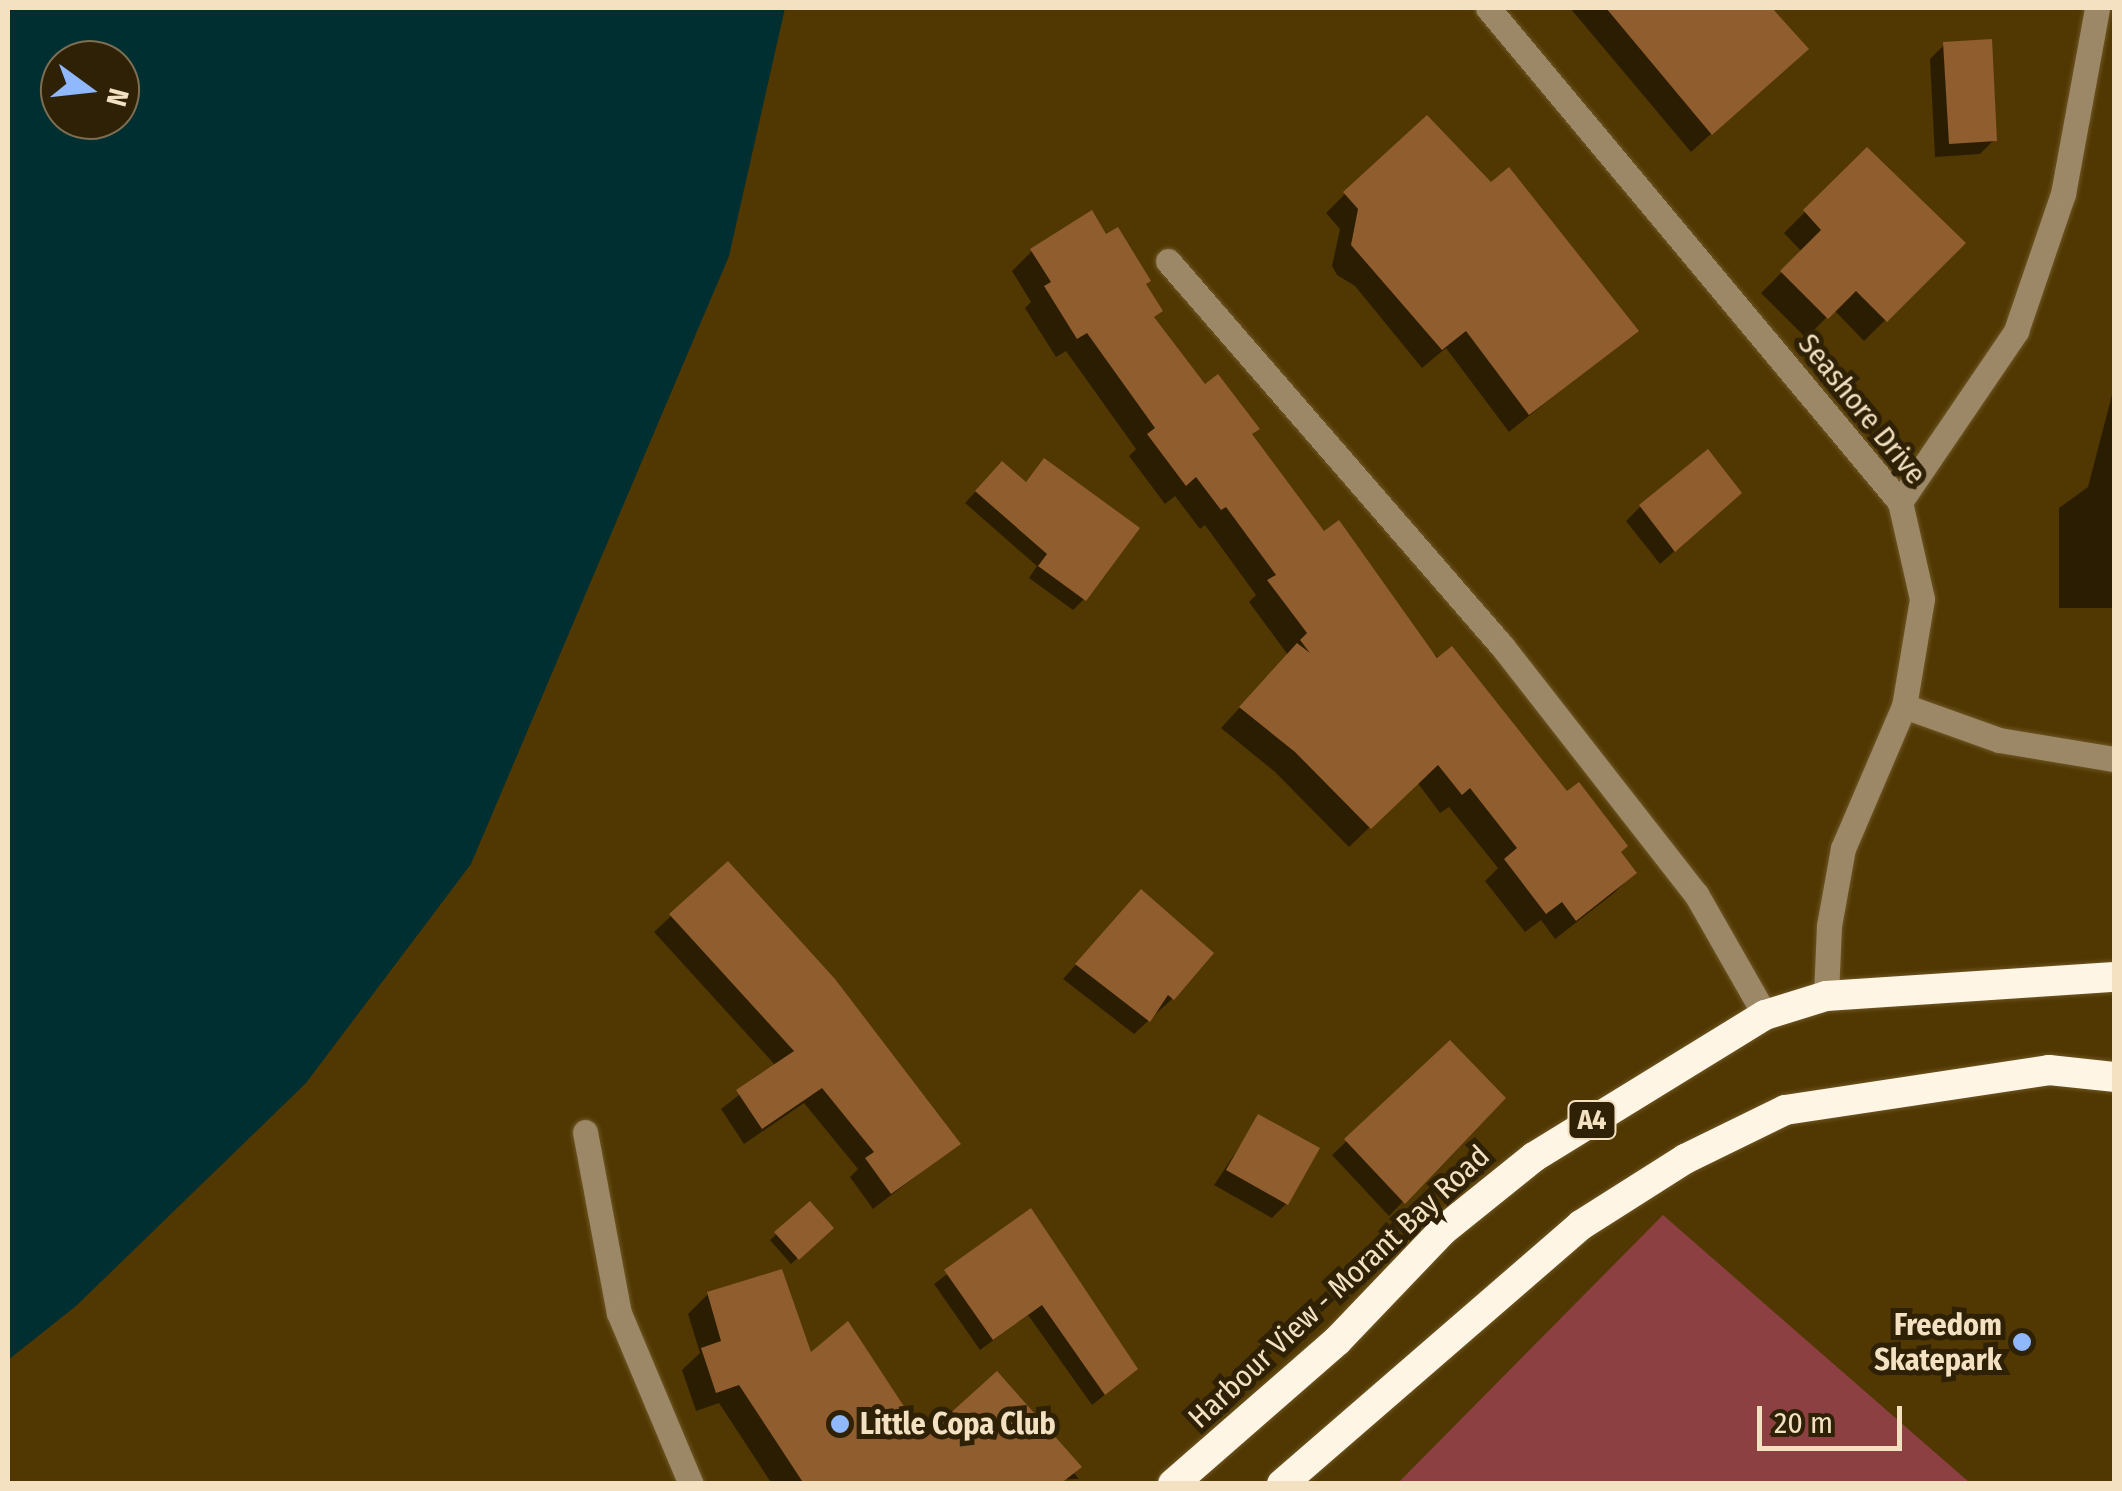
<!DOCTYPE html>
<style>
body{margin:0}
#map{position:relative;width:2122px;height:1491px;overflow:hidden;background:#513802;font-family:"Fira Sans Condensed",sans-serif}
div>[style]{position:absolute}
.green>*{inset:0;background:#8d4042}
.water>*{inset:0;background:#002f32}
.shadow>*{inset:0;background:#0007}
.building>*{inset:0;background:#905d2e}
.roads{filter:drop-shadow(0 0 2px #6e5625) drop-shadow(0 0 2px #6e5625)}
.minor>*{height:25px;margin:-12.5px;padding:0 12.5px;transform-origin:12.5px;border-radius:12.5px;background:#9c8866}
.highway>*{height:30px;margin:-15px;padding:0 15px;transform-origin:15px;border-radius:15px;background:#fef5e4}
.dots>*{width:28px;height:28px;translate:-50% -50%;box-sizing:border-box;border:5px solid #2f2106;border-radius:50%}
span{translate:-50% -50%;white-space:nowrap;text-align:center;line-height:1.15;-webkit-text-stroke:10px #2f2106;paint-order:stroke}
.shield-label span{padding:2px 8px;background:#2f2106;border:2px solid;border-radius:8px;-webkit-text-stroke-width:0}
.shield-label{font-size:28px;color:#f3e1c2;font-weight:700}
.street-label{font-size:30px;color:#f3e1c2}
.poi-label{font-size:30px;color:#f3e1c2;font-weight:700}
.right{translate:-100% -50%;text-align:right}
.left{translate:0 -50%;text-align:left}
.frame{position:absolute;inset:0;border:10px solid #f3e1c2;pointer-events:none}
.north{position:absolute;left:40px;top:40px;width:100px;height:100px;box-sizing:border-box;background:#2f2106;border:2px solid #7d6e51;border-radius:50%;rotate:105deg;font-size:28px;font-weight:700;line-height:40px;text-align:center;color:#f3e1c2}
.north::after{content:'';display:block;margin:auto;width:35px;height:45px;background:#8fb8fd;clip-path:polygon(50% 0,100% 100%,50% 72%,0 100%)}
.scale{position:absolute;left:1757px;top:1406px;width:145px;height:45px;box-sizing:border-box;border:5px solid #f3e1c2;border-top:0;padding-left:12px;font-size:30px;line-height:35px;white-space:nowrap;color:#f3e1c2;-webkit-text-stroke:8px #2f2106;paint-order:stroke}
</style>
<div id="map">
<div class="green">
<div style="clip-path:polygon(1663px 1215px,1970px 1483px,1398px 1483px)"></div>
</div>
<div class="water">
<div style="clip-path:polygon(evenodd,8px 8px,785px 8px,729px 256px,471px 864px,306px 1083px,76px 1306px,8px 1360px,8px 8px,60px 60px,120px 60px,120px 120px,60px 120px,60px 60px)"></div>
</div>
<div class="shadow">
<div style="clip-path:polygon(1570px 8px,1768px 8px,1805px 49px,1691px 152px)"></div>
<div style="clip-path:polygon(1944px 45px,1994px 140px,1980px 154px,1935px 157px,1930px 59px)"></div>
<div style="clip-path:polygon(1867px 150px,1963px 243px,1864px 341px,1834px 310px,1806px 338px,1761px 293px,1802px 252px,1784px 233px)"></div>
<div style="clip-path:polygon(1491px 186px,1636px 330px,1509px 432px,1446px 348px,1422px 368px,1355px 286px,1337px 275px,1332px 266px,1340px 229px,1326px 213px,1345px 194px)"></div>
<div style="clip-path:polygon(1032px 251px,1144px 285px,1152px 319px,1324px 534px,1618px 853px,1634px 873px,1614px 893px,1555px 939px,1541px 920px,1525px 932px,1485px 881px,1498px 868px,1449px 807px,1440px 813px,1417px 782px,1349px 847px,1275px 772px,1221px 728px,1288px 655px,1249px 602px,1256px 595px,1205px 525px,1200px 529px,1175px 496px,1165px 504px,1129px 456px,1136px 449px,1066px 351px,1056px 357px,1025px 308px,1031px 302px,1012px 271px)"></div>
<div style="clip-path:polygon(2114px 387px,2114px 608px,2059px 608px,2059px 508px,2088px 487px)"></div>
<div style="clip-path:polygon(1044px 461px,1084px 599px,1073px 610px,1029px 578px,1037px 566px,965px 503px,991px 475px,1024px 484px)"></div>
<div style="clip-path:polygon(1725px 506px,1660px 564px,1626px 521px,1640px 507px)"></div>
<div style="clip-path:polygon(1128px 906px,1172px 999px,1134px 1034px,1063px 979px)"></div>
<div style="clip-path:polygon(671px 916px,958px 1144px,873px 1209px,850px 1177px,858px 1169px,804px 1103px,744px 1144px,721px 1109px,776px 1066px,654px 932px)"></div>
<div style="clip-path:polygon(1450px 1044px,1502px 1098px,1389px 1216px,1332px 1155px)"></div>
<div style="clip-path:polygon(1259px 1117px,1286px 1204px,1272px 1218px,1214px 1185px)"></div>
<div style="clip-path:polygon(809px 1204px,830px 1228px,791px 1264px,770px 1240px)"></div>
<div style="clip-path:polygon(1030px 1212px,1122px 1381px,1092px 1405px,1028px 1315px,980px 1350px,934px 1284px)"></div>
<div style="clip-path:polygon(708px 1294px,810px 1356px,924px 1441px,1073px 1472px,1079px 1479px,772px 1484px,719px 1403px,696px 1411px,682px 1370px,700px 1353px,688px 1314px)"></div>
</div>
<div class="building">
<div style="clip-path:polygon(1606px 8px,1772px 8px,1809px 49px,1712px 135px)"></div>
<div style="clip-path:polygon(1992px 39px,1997px 141px,1949px 144px,1943px 42px)"></div>
<div style="clip-path:polygon(1427px 115px,1491px 182px,1509px 167px,1639px 331px,1529px 415px,1466px 331px,1442px 350px,1351px 245px,1358px 209px,1343px 192px)"></div>
<div style="clip-path:polygon(1867px 147px,1966px 243px,1887px 322px,1856px 291px,1828px 319px,1780px 271px,1821px 230px,1803px 210px)"></div>
<div style="clip-path:polygon(1092px 210px,1106px 234px,1118px 227px,1151px 281px,1146px 284px,1163px 311px,1154px 317px,1205px 384px,1218px 374px,1260px 429px,1252px 434px,1324px 531px,1339px 520px,1437px 658px,1452px 646px,1567px 791px,1579px 782px,1628px 846px,1621px 852px,1637px 873px,1576px 921px,1562px 902px,1546px 914px,1504px 859px,1517px 848px,1470px 788px,1462px 795px,1438px 765px,1371px 829px,1295px 752px,1239px 707px,1297px 643px,1310px 653px,1300px 640px,1307px 633px,1267px 580px,1276px 575px,1226px 507px,1221px 510px,1196px 477px,1186px 486px,1147px 434px,1155px 428px,1087px 333px,1077px 339px,1044px 286px,1051px 282px,1030px 249px)"></div>
<div style="clip-path:polygon(1708px 449px,1742px 493px,1675px 552px,1639px 505px)"></div>
<div style="clip-path:polygon(1044px 458px,1140px 528px,1086px 601px,1038px 566px,1047px 554px,975px 491px,1002px 461px,1026px 482px)"></div>
<div style="clip-path:polygon(728px 861px,835px 979px,961px 1144px,891px 1194px,865px 1158px,874px 1152px,822px 1088px,762px 1129px,736px 1090px,794px 1051px,669px 914px)"></div>
<div style="clip-path:polygon(1141px 889px,1214px 953px,1174px 1000px,1168px 995px,1150px 1022px,1075px 964px)"></div>
<div style="clip-path:polygon(1450px 1040px,1506px 1098px,1405px 1204px,1344px 1139px)"></div>
<div style="clip-path:polygon(1258px 1114px,1320px 1148px,1288px 1205px,1226px 1170px)"></div>
<div style="clip-path:polygon(810px 1201px,834px 1228px,799px 1260px,774px 1232px)"></div>
<div style="clip-path:polygon(1031px 1208px,1138px 1369px,1105px 1395px,1042px 1305px,993px 1340px,944px 1270px)"></div>
<div style="clip-path:polygon(782px 1269px,811px 1352px,848px 1321px,924px 1437px,997px 1371px,1082px 1467px,1060px 1484px,804px 1484px,739px 1385px,716px 1393px,701px 1348px,721px 1341px,707px 1292px)"></div>
</div>
<div class="roads">
<div class="minor">
<div style="left:1488px;top:8px;width:643px;rotate:50.17deg"></div>
<div style="left:1900px;top:502px;width:99px;rotate:77.2deg"></div>
<div style="left:1922px;top:599px;width:109px;rotate:99.5deg"></div>
<div style="left:1904px;top:706px;width:155px;rotate:113.2deg"></div>
<div style="left:1843px;top:848px;width:79px;rotate:100.2deg"></div>
<div style="left:1829px;top:926px;width:70px;rotate:92.5deg"></div>
<div style="left:1168px;top:261px;width:510px;rotate:49.06deg"></div>
<div style="left:1502px;top:646px;width:315px;rotate:52deg"></div>
<div style="left:1696px;top:894px;width:139px;rotate:60.3deg"></div>
<div style="left:1900px;top:502px;width:207px;rotate:-55.8deg"></div>
<div style="left:2016px;top:331px;width:145px;rotate:-71.1deg"></div>
<div style="left:2063px;top:194px;width:189px;rotate:-79.6deg"></div>
<div style="left:1904px;top:706px;width:101px;rotate:19.7deg"></div>
<div style="left:1999px;top:740px;width:117px;rotate:9.4deg"></div>
<div style="left:585px;top:1132px;width:184px;rotate:79.4deg"></div>
<div style="left:619px;top:1313px;width:186px;rotate:67.2deg"></div>
</div>
<div class="highway">
<div style="left:1173px;top:1484px;width:218px;rotate:-41.1deg"></div>
<div style="left:1337px;top:1341px;width:152px;rotate:-46.3deg"></div>
<div style="left:1442px;top:1231px;width:118px;rotate:-38.8deg"></div>
<div style="left:1534px;top:1157px;width:271px;rotate:-31.6deg"></div>
<div style="left:1765px;top:1015px;width:64px;rotate:-17.3deg"></div>
<div style="left:1826px;top:996px;width:289px;rotate:-3.8deg"></div>
<div style="left:1282px;top:1484px;width:396px;rotate:-40.9deg"></div>
<div style="left:1581px;top:1225px;width:123px;rotate:-32.4deg"></div>
<div style="left:1685px;top:1159px;width:111px;rotate:-26.1deg"></div>
<div style="left:1785px;top:1110px;width:267px;rotate:-8.6deg"></div>
<div style="left:2049px;top:1070px;width:65px;rotate:6.1deg"></div>
</div>
</div>
<div class="dots">
<div style="left:2022px;top:1342px;background:#8fb8fd"></div>
<div style="left:840px;top:1424px;background:#8fb8fd"></div>
</div>
<div class="shield-label">
<span style="left:1592px;top:1120px">A4</span>
</div>
<div class="street-label">
<span style="left:1862px;top:409px;rotate:51deg">Seashore Drive</span>
<span style="left:1339px;top:1287px;rotate:-43deg">Harbour View - Morant Bay Road</span>
</div>
<div class="poi-label">
<span class="right" style="left:2002px;top:1342px">Freedom<br>Skatepark</span>
<span class="left" style="left:860px;top:1424px">Little Copa Club</span>
</div>
<div class="frame"></div>
<div class="north">N</div>
<div class="scale">20 m</div>
</div>
